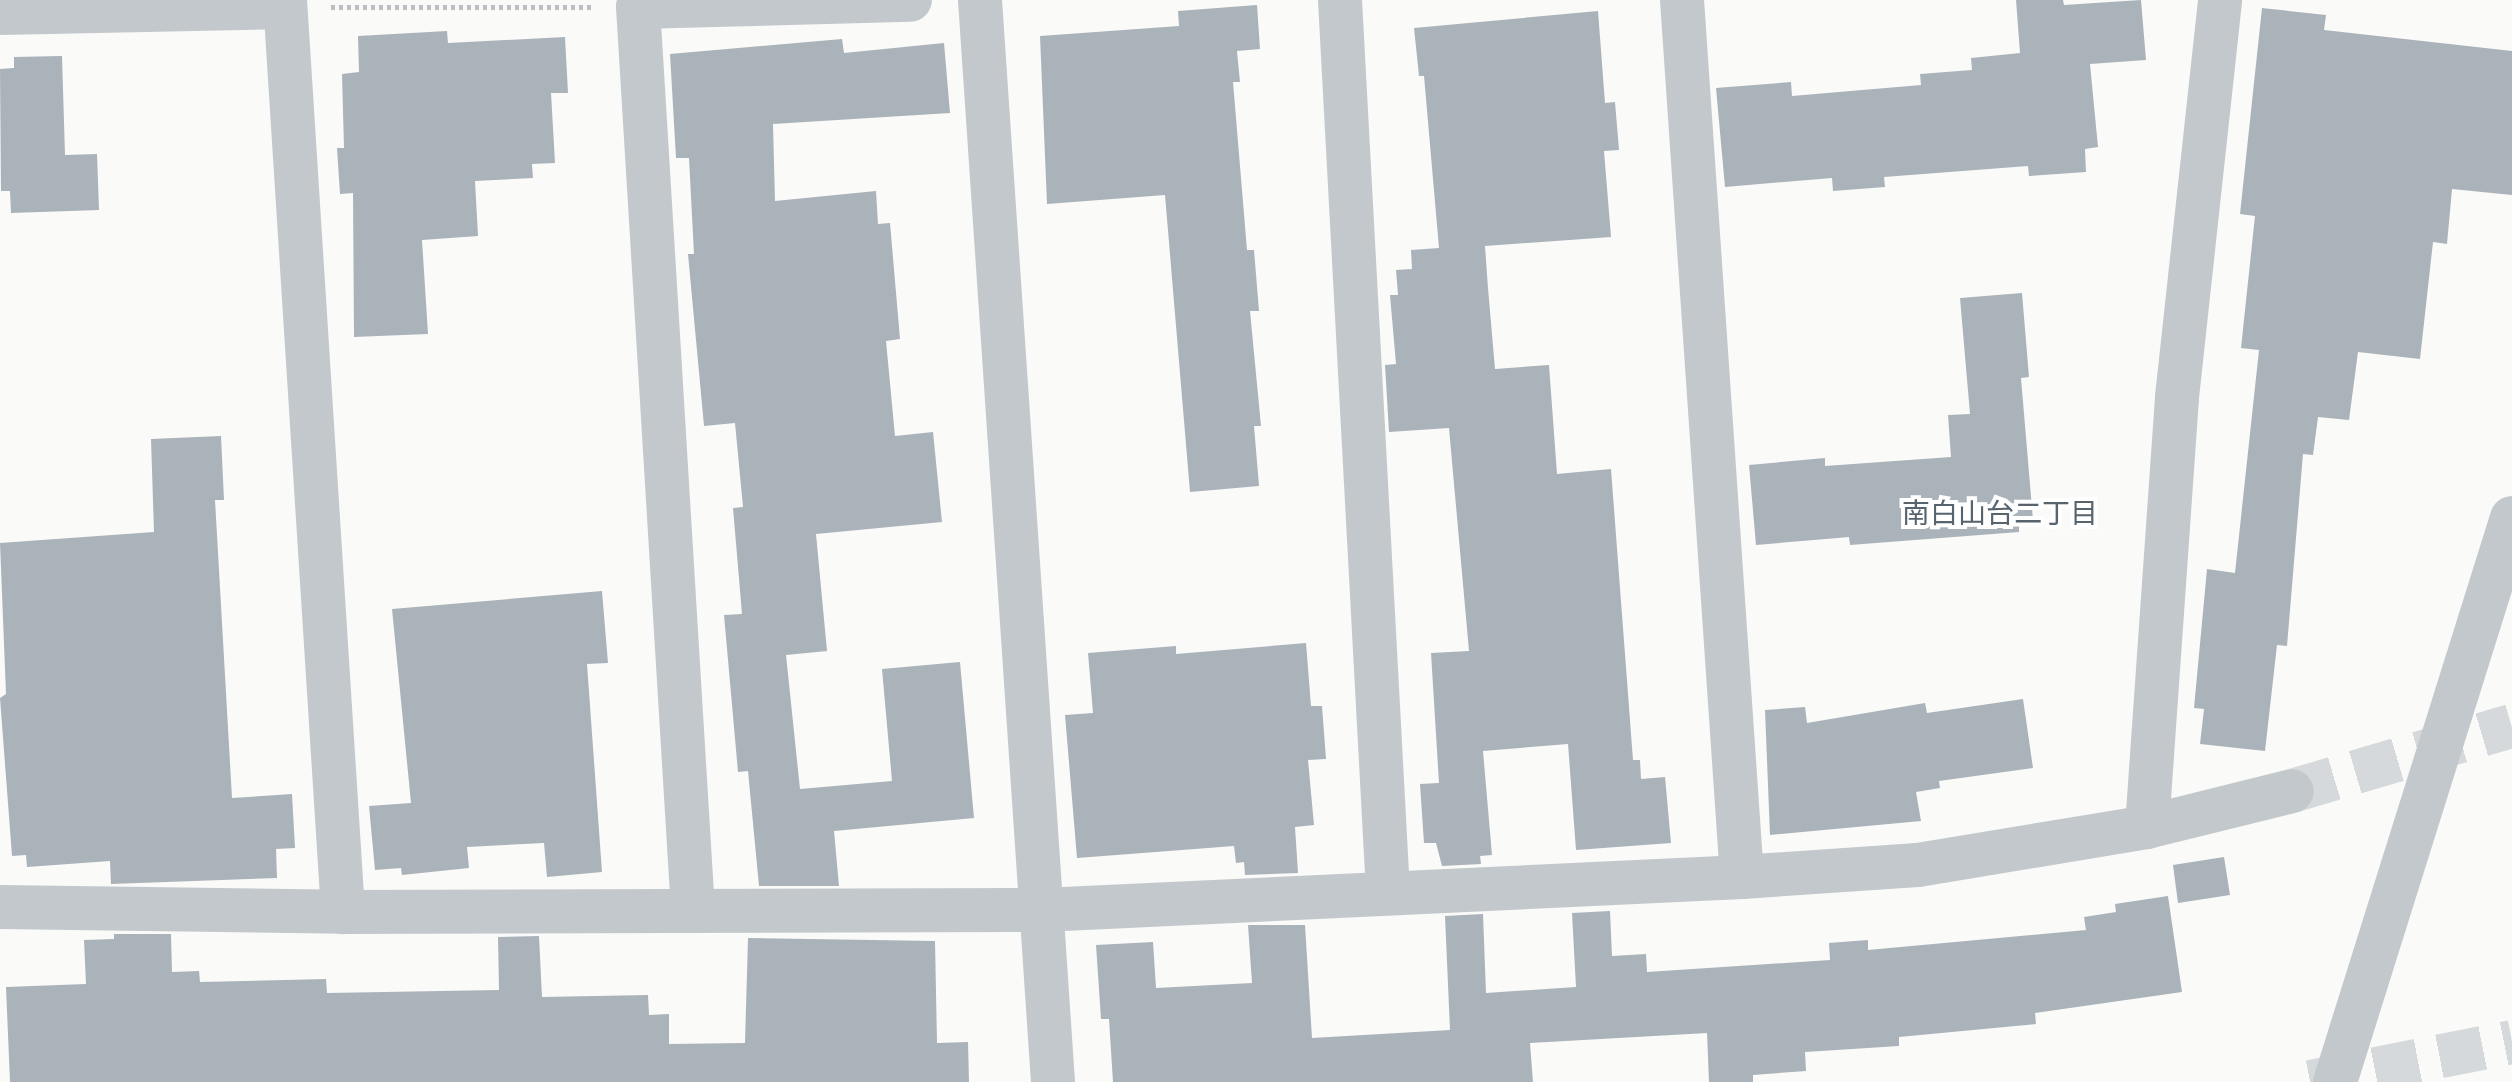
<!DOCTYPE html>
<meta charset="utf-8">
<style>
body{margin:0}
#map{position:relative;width:2512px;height:1082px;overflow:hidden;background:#fafaf8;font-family:Overpass,"Noto Sans JP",sans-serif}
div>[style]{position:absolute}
.building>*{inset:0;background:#aab3b9}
.minor-tunnel>*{height:44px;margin-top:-22px;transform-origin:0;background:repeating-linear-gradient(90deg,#d5d9db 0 44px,transparent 0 66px)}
.path>*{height:5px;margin-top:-2.5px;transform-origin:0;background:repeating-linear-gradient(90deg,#bbbfc2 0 4px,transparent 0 8px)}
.minor>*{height:44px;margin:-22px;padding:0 22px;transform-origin:22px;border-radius:22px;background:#c3c8cc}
span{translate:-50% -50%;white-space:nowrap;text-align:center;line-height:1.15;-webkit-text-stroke:8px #fff;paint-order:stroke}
.neighbourhood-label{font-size:28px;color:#57646e}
</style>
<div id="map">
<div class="building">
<div style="clip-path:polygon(2016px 0,2063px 0,2064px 5px,2141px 0,2146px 60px,2090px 64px,2098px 147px,2085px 149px,2086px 172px,2029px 176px,2028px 166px,1884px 177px,1885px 187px,1833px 191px,1832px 178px,1725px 187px,1716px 88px,1791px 82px,1792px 96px,1921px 85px,1920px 74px,1972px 70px,1971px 58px,2020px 53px)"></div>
<div style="clip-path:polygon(1257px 5px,1260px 49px,1237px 51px,1240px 82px,1233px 82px,1247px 250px,1254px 250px,1259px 311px,1250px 311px,1261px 426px,1254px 426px,1259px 486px,1190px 492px,1165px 195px,1047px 204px,1040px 36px,1179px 26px,1178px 11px)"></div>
<div style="clip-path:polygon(2262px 8px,2326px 15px,2324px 30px,2512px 51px,2512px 195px,2452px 189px,2447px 244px,2433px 242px,2420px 359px,2358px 352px,2349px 420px,2318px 417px,2313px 455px,2303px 454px,2287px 646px,2277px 645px,2265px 751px,2200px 744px,2204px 709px,2194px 708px,2207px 569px,2235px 573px,2259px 350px,2241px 348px,2255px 216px,2240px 214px)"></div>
<div style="clip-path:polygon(1598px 11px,1605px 103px,1615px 102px,1619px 150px,1604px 151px,1611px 237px,1485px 246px,1488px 288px,1495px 369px,1549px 365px,1557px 474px,1611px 469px,1633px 760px,1640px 760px,1641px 779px,1665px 777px,1671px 843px,1576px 850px,1568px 744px,1483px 751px,1492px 855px,1480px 856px,1481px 864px,1442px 866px,1436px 843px,1424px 843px,1420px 784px,1439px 783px,1431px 653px,1469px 651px,1449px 428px,1389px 432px,1385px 365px,1396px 364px,1390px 295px,1398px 295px,1396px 270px,1412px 269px,1411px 250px,1439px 248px,1424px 76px,1419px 76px,1414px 28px)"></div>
<div style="clip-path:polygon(447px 31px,448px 43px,565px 37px,568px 93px,551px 93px,555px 163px,532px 164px,533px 178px,475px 181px,478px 236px,422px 240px,428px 334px,354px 337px,353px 193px,340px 194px,337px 148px,344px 148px,342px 74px,359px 72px,358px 36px)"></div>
<div style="clip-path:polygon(842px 39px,844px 53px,944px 43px,950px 113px,773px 124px,775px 201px,876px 191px,878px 224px,890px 223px,900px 339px,886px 341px,895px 436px,933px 432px,942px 522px,816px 534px,827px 651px,786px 655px,800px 789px,892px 781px,882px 669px,960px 662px,974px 818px,834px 831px,839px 886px,759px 886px,748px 771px,738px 772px,724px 615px,742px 614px,733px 508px,743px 507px,735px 423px,704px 426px,688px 254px,694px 254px,689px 158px,676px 158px,670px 54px)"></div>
<div style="clip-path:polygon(62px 56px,65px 155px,97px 154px,99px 210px,11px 213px,10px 191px,1px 191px,0 69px,14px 68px,14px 57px)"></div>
<div style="clip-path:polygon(2022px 293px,2029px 377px,2021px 378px,2033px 520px,2019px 521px,2019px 532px,1850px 545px,1849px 537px,1756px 545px,1749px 465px,1825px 458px,1825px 466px,1951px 457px,1948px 415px,1970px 414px,1960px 298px)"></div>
<div style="clip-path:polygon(221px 436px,224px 500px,215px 500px,232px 798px,292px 794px,295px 848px,276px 849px,277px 878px,111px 884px,110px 861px,27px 867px,26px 855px,12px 856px,0 698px,6px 694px,0 543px,154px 532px,151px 439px)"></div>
<div style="clip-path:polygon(602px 591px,608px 663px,587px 664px,602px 872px,547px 877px,544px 843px,467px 847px,469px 868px,402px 875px,401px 868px,375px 870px,369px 806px,411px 803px,392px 609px)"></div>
<div style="clip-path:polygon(1306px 643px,1311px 706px,1322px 706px,1326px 759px,1308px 760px,1314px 825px,1295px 827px,1298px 873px,1245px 875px,1244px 862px,1236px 863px,1234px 846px,1077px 858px,1065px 715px,1093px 713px,1088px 653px,1176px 646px,1176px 654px)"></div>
<div style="clip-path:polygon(2023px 699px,2033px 768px,1939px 781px,1940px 788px,1916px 792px,1921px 821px,1770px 835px,1765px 710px,1805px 707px,1807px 723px,1925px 703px,1927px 713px)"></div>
<div style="clip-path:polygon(2224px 857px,2230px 895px,2178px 903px,2173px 865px)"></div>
<div style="clip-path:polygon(2168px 896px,2182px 992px,2035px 1013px,2036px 1024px,1899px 1037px,1899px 1046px,1805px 1052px,1806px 1071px,1753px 1075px,1753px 1082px,1709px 1082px,1707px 1033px,1530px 1043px,1533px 1082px,1113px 1082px,1109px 1019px,1101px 1019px,1096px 945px,1153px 942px,1156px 988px,1252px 983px,1248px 925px,1305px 925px,1312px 1038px,1450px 1030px,1445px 916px,1483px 914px,1486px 993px,1576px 987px,1572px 913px,1610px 911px,1612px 956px,1646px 954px,1647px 972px,1830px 960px,1829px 943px,1868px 940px,1868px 950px,2086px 930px,2084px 917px,2116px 912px,2115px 904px)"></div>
<div style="clip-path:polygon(114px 934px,171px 934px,172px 972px,199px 971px,200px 982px,326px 979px,327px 993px,499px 990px,498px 937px,539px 936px,542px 997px,648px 995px,649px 1015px,669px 1014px,669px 1044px,745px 1043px,748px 938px,935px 941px,937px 1043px,968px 1042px,969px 1082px,10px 1082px,6px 987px,86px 984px,84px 940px,114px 939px)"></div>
</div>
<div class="minor-tunnel">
<div style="left:2292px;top:791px;width:229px;rotate:-16.5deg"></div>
<div style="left:2310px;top:1082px;width:206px;rotate:-11.2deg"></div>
</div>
<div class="path">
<div style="left:331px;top:7px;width:262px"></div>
</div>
<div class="minor">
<div style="left:285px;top:0;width:914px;rotate:86.36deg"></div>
<div style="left:980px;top:0;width:1084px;rotate:86.14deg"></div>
<div style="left:1340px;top:0;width:893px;rotate:86.92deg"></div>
<div style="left:1682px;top:0;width:879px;rotate:86.09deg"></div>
<div style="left:0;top:13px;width:285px;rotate:-1.2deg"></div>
<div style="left:2147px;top:827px;width:431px;rotate:-86deg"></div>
<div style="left:2177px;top:397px;width:399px;rotate:-83.8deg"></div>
<div style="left:0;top:907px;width:343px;rotate:0.8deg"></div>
<div style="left:343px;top:912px;width:699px;rotate:-0.16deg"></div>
<div style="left:1042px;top:910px;width:701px;rotate:-2.7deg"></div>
<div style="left:1742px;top:877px;width:176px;rotate:-3.9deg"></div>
<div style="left:1918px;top:865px;width:232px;rotate:-9.4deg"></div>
<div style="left:2147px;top:827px;width:149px;rotate:-13.9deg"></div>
<div style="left:693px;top:911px;width:906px;rotate:-93.48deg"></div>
<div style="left:638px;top:7px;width:272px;rotate:-1.5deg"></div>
<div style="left:2335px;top:1082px;width:591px;rotate:-72.58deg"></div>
</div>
<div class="neighbourhood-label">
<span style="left:2000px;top:516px">南白山台二丁目</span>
</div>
</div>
